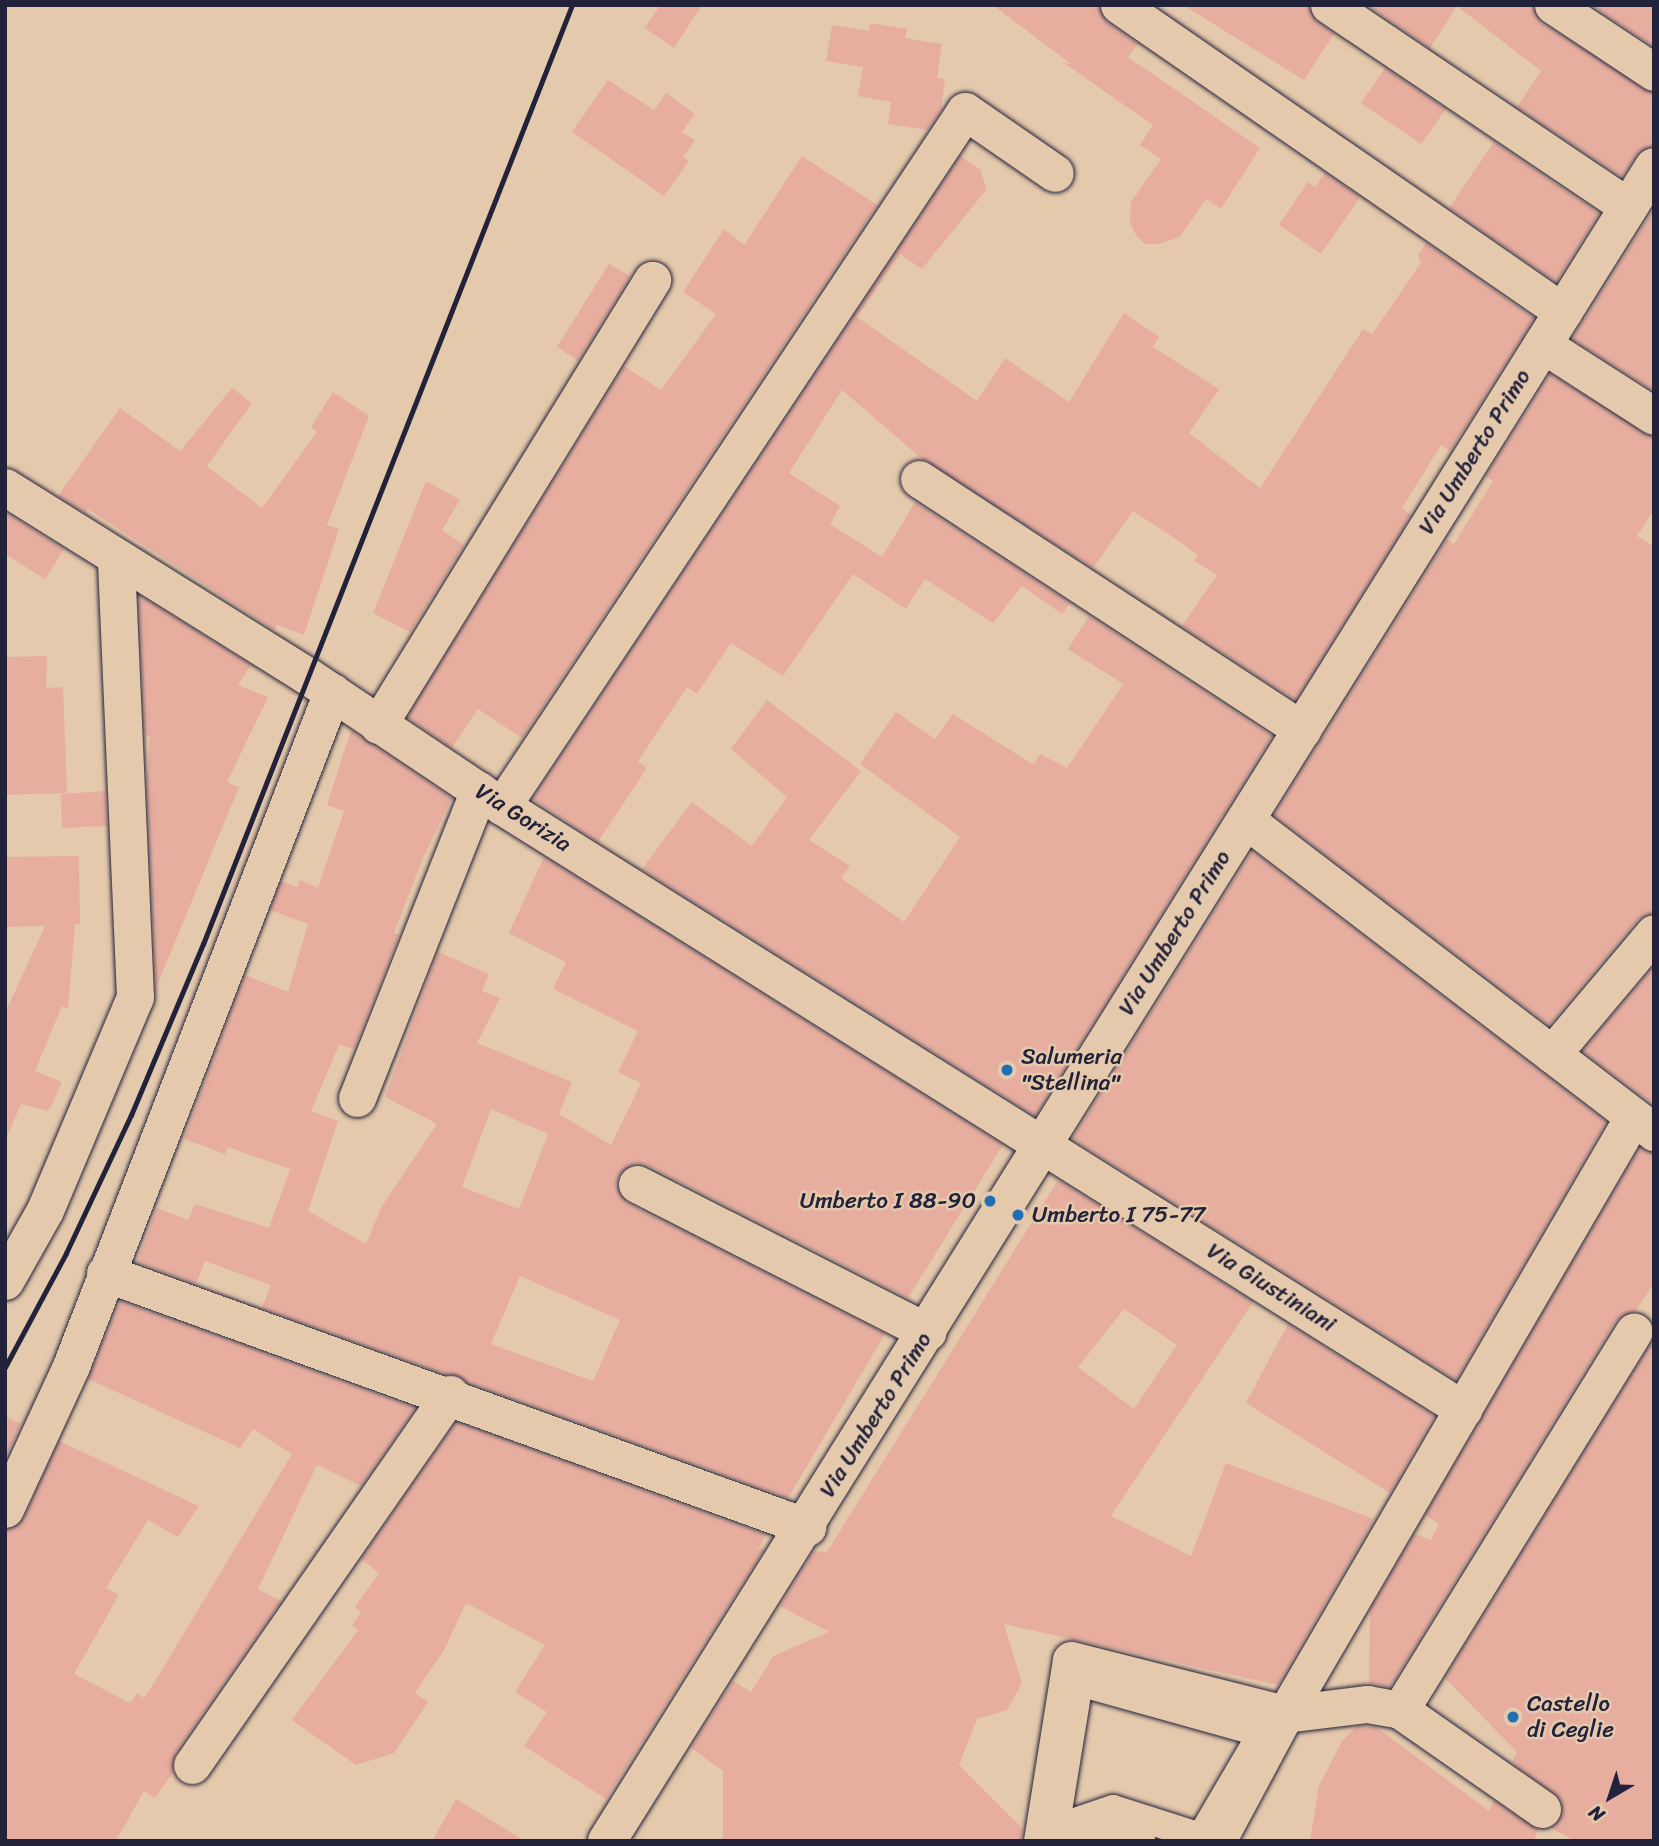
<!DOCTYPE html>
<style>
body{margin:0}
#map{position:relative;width:1659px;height:1846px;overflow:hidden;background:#e5c9ac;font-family:Sriracha,sans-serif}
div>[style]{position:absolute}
.building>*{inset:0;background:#e7aea0}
.roads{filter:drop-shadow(0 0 2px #22223b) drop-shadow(0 0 2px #22223b)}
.pedestrian>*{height:28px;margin:-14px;padding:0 14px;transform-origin:14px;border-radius:14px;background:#e5c9ac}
.minor>*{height:37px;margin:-18.5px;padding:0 18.5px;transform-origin:18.5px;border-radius:18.5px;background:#e5c9ac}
.tertiary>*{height:38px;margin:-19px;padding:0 19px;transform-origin:19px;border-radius:19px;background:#e5c9ac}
.rail>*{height:5px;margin:-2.5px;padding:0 2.5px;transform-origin:2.5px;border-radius:2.5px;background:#22223b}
.dots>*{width:19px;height:19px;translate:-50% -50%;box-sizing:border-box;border:4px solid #e5c9ac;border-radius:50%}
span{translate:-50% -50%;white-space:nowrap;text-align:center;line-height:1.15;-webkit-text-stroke:5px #e5c9ac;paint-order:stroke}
.street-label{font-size:23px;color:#22223b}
.poi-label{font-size:23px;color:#22223b}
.left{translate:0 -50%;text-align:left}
.right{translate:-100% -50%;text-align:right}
.frame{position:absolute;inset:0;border:7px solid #22223b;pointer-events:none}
.north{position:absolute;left:1575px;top:1762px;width:70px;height:70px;-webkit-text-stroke:5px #e5c9ac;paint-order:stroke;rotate:219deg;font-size:19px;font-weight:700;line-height:28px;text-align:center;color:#22223b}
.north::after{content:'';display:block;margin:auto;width:24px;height:32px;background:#22223b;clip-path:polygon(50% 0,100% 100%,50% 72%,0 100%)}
</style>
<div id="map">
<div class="building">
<div style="clip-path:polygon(660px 5px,702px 5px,674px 48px,645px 28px)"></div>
<div style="clip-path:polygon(993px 5px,1098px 5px,1107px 22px,1138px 44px,1128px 57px,1260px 148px,1221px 209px,1206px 199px,1180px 237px,1159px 244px,1145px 244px,1137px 237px,1130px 223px,1131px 202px,1161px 159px,1140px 145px,1153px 125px,1064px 63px,1071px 64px)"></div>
<div style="clip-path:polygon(1183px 5px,1308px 5px,1317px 22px,1334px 34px,1304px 80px)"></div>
<div style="clip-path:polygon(1367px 5px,1532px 5px,1541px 23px,1654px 93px,1654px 145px,1636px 155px,1622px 177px,1517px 107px,1541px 71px,1457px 6px,1430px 48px)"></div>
<div style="clip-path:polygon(1591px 5px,1654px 5px,1654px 47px)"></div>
<div style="clip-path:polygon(870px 23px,907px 29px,905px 38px,942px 44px,937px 78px,945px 79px,941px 110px,927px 130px,888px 124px,891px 102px,858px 96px,863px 67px,826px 61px,832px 25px,869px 31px)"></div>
<div style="clip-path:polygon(1385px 68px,1446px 109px,1421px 144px,1361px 103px)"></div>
<div style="clip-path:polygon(608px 80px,654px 110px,666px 93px,695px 114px,682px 132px,695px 140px,683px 157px,689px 161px,664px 196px,572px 132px)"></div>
<div style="clip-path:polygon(1494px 142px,1599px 213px,1556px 282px,1449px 208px)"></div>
<div style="clip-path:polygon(802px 156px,877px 205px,522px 738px,478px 709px,452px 748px,407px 717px,624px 366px,661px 390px,716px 314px,683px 292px,724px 229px,744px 245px)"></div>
<div style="clip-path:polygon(960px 156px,981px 170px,986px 190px,922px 269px,900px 254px,857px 317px,977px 401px,1005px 358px,1069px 402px,1124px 313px,1159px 337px,1153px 347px,1219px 389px,1189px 433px,1260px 488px,1363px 329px,1372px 334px,1421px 263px,1418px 256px,1426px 243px,1534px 318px,1450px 451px,1441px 445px,1402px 508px,1411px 515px,1295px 700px,1182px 626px,1217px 575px,1194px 561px,1198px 555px,1170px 535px,1133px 511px,1093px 568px,921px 458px,842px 390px,789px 473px,840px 506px,830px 524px,882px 557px,915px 502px,1070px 603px,1062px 614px,1022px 586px,993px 623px,925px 579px,906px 609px,853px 574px,783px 676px,731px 643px,697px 694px,687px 687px,638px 761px,647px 768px,598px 842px,532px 799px)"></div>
<div style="clip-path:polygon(1325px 173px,1360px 197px,1321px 254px,1279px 225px,1308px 182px,1315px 187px)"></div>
<div style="clip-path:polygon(1654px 209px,1654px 391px,1572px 339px)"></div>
<div style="clip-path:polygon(609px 264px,630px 276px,578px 361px,557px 347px)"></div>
<div style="clip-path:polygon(1550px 374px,1654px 437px,1654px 510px,1637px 536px,1654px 547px,1654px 913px,1638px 919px,1549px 1025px,1274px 815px,1447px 539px,1454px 544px,1493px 481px,1486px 476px)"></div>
<div style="clip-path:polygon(232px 388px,252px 403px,207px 466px,262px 508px,317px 432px,311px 427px,333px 392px,369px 416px,327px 525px,339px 529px,304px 635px,277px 625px,274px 630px,88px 509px,86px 513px,58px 496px,120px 408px,180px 451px)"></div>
<div style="clip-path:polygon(426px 481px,460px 500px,442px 530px,464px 545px,410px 632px,373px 613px)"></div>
<div style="clip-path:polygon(5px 512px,64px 549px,45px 579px,5px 554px)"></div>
<div style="clip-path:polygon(139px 595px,251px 665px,238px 685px,268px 697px,227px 782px,239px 787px,156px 988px,147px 778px,150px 736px,145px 734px)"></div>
<div style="clip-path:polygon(1089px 616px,1272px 736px,1035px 1116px,642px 869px,692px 802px,752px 846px,787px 797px,731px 749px,767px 700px,861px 771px,809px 840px,850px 866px,841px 878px,904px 922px,960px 837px,860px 764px,896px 712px,935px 739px,953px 714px,1034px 765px,1040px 754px,1067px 768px,1123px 684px,1068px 649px)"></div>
<div style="clip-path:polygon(47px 656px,46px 688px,63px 687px,67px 793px,5px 795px,5px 657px)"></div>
<div style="clip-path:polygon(evenodd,351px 730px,452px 798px,423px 858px,394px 933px,399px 935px,354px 1049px,339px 1045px,311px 1111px,338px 1121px,308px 1211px,366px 1244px,382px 1206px,437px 1124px,385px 1097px,438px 952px,489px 974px,482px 991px,500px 998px,477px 1043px,572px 1082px,559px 1114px,611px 1145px,641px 1083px,618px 1072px,638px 1031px,553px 989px,566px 962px,509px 933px,544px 857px,1003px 1145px,908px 1298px,647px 1165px,635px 1163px,619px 1174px,616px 1186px,627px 1203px,885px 1334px,788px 1498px,262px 1308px,271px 1285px,205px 1261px,196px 1284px,137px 1262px,157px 1208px,188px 1220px,195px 1204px,269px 1228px,290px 1169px,228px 1147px,225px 1154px,184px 1139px,245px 975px,288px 992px,308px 924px,270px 910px,281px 881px,297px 887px,300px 880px,318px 888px,344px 811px,327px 805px,351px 730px,491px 1109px,548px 1134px,519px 1209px,462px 1187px,491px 1109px,351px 730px,520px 1276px,620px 1320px,593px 1381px,491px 1344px,520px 1276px)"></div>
<div style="clip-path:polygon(105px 791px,107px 826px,62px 828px,61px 794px)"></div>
<div style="clip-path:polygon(1252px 851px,1606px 1122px,1456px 1380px,1072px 1139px)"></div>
<div style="clip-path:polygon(79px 856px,80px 924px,75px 925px,68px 1009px,62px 1006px,35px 1071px,62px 1082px,49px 1111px,21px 1104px,5px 1141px,5px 1013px,45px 926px,5px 927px,5px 857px)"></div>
<div style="clip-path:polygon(1654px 966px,1654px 1105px,1582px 1051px)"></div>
<div style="clip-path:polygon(1640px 1147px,1654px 1153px,1654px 1283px,1636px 1310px,1616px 1320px,1390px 1687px,1369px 1683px,1370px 1610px,1414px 1534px,1431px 1540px,1439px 1524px,1425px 1515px)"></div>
<div style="clip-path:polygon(evenodd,1058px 1180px,1253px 1302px,1111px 1516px,1191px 1556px,1226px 1463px,1374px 1519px,1278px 1685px,1004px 1624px,1022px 1683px,1007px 1710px,977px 1719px,959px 1765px,1023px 1829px,1021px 1841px,723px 1841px,723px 1771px,691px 1748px,733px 1681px,751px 1692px,773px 1656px,829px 1632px,780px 1606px,814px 1551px,827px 1552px,1058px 1180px,1124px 1309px,1177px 1345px,1134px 1409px,1078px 1367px,1124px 1309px)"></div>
<div style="clip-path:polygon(120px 1301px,415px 1408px,361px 1486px,317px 1465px,258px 1589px,281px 1601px,175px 1753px,173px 1773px,155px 1798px,144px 1791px,116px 1841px,5px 1841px,5px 1530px,24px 1518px,59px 1441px,199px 1506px,178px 1537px,148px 1520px,106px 1588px,119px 1595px,74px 1674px,130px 1703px,137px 1693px,144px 1698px,154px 1683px,292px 1454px,253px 1429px,240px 1448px,88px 1379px)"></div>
<div style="clip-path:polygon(1288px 1324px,1434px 1416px,1390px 1493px,1246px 1403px)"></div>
<div style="clip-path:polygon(1652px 1342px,1654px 1841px,1575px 1841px,1551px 1828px,1563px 1811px,1561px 1800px,1512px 1762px,1517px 1752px,1445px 1678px)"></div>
<div style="clip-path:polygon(5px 1416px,21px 1424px,5px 1458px)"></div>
<div style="clip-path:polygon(456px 1422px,766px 1535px,758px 1549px,764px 1549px,606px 1799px,524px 1746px,547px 1712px,515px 1692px,545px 1645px,466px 1603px,444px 1650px,415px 1693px,428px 1702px,394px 1753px,356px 1765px,292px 1720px,358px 1630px,352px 1625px,361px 1612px,355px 1607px,379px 1573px,361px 1559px)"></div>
<div style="clip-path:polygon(1357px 1726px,1376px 1727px,1489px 1811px,1494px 1801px,1538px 1829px,1534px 1841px,1310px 1841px,1319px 1786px,1342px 1741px)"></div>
<div style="clip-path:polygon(456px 1799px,525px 1841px,432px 1841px)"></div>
</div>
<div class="roads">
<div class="pedestrian">
<div style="left:1079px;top:1682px;width:190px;rotate:15.6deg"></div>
<div style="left:1262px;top:1733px;width:121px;rotate:120.4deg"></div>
<div style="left:1201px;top:1837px;width:92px;rotate:-162.3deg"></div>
<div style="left:1113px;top:1809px;width:61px;rotate:161deg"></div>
<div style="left:1055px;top:1829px;width:149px;rotate:-80.7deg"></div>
</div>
<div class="minor">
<div style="left:1119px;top:5px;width:540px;rotate:34.66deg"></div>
<div style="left:1329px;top:5px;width:361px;rotate:34deg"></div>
<div style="left:1553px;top:5px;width:121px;rotate:33.6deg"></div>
<div style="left:1542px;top:344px;width:133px;rotate:32.7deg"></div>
<div style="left:919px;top:479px;width:458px;rotate:33.2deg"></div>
<div style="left:5px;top:487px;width:355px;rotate:32deg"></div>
<div style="left:306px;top:675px;width:236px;rotate:33.8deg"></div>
<div style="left:502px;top:806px;width:1135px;rotate:32.11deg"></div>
<div style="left:378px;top:725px;width:523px;rotate:-58.38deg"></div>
<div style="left:502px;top:806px;width:835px;rotate:-56.33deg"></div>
<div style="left:965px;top:111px;width:109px;rotate:34.6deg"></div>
<div style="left:1246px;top:820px;width:514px;rotate:37.41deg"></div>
<div style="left:1552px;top:1054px;width:158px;rotate:-49.9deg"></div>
<div style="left:357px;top:1098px;width:331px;rotate:-68.4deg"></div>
<div style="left:637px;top:1184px;width:326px;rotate:27deg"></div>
<div style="left:105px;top:1273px;width:747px;rotate:19.89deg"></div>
<div style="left:5px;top:1281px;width:81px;rotate:-60.6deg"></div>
<div style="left:45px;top:1210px;width:231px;rotate:-67.1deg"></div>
<div style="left:135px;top:997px;width:439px;rotate:-92.5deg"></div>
<div style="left:5px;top:1509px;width:157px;rotate:-65.2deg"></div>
<div style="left:71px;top:1366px;width:723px;rotate:-68.83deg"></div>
<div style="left:1285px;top:1714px;width:691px;rotate:-59.76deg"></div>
<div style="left:1285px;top:1714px;width:83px;rotate:-7deg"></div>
<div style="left:1367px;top:1704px;width:34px;rotate:10deg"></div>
<div style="left:192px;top:1765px;width:452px;rotate:-55.2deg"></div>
<div style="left:1542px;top:1809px;width:173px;rotate:-145.1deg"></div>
<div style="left:1400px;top:1710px;width:445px;rotate:-58.3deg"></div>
<div style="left:1042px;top:1841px;width:183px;rotate:-80.9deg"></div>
<div style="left:1071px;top:1660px;width:221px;rotate:14.2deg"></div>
<div style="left:1285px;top:1714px;width:144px;rotate:118.2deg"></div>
<div style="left:1075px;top:1841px;width:42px;rotate:-21deg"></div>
<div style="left:1114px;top:1826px;width:27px;rotate:34deg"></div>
</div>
<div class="tertiary">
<div style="left:607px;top:1841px;width:1974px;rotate:-57.98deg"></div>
</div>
</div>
<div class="rail">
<div style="left:5px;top:1367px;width:129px;rotate:-61.8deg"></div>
<div style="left:66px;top:1253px;width:153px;rotate:-64.8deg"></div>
<div style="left:131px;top:1115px;width:186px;rotate:-67.2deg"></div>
<div style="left:203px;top:944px;width:1009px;rotate:-68.55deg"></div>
</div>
<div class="dots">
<div style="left:1007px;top:1070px;background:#1f6fb2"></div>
<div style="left:990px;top:1201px;background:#1f6fb2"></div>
<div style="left:1018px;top:1215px;background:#1f6fb2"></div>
<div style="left:1513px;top:1717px;background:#1f6fb2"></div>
</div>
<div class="street-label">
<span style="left:1475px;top:452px;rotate:-58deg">Via Umberto Primo</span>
<span style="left:523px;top:818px;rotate:32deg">Via Gorizia</span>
<span style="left:1175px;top:933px;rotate:-58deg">Via Umberto Primo</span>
<span style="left:1271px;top:1288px;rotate:32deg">Via Giustiniani</span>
<span style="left:876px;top:1415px;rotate:-58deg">Via Umberto Primo</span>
</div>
<div class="poi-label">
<span class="left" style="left:1021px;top:1070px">Salumeria<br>"Stellina"</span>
<span class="right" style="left:976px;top:1201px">Umberto I 88-90</span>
<span class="left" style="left:1032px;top:1215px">Umberto I 75-77</span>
<span class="left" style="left:1527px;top:1717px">Castello<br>di Ceglie</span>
</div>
<div class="frame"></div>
<div class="north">N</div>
</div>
